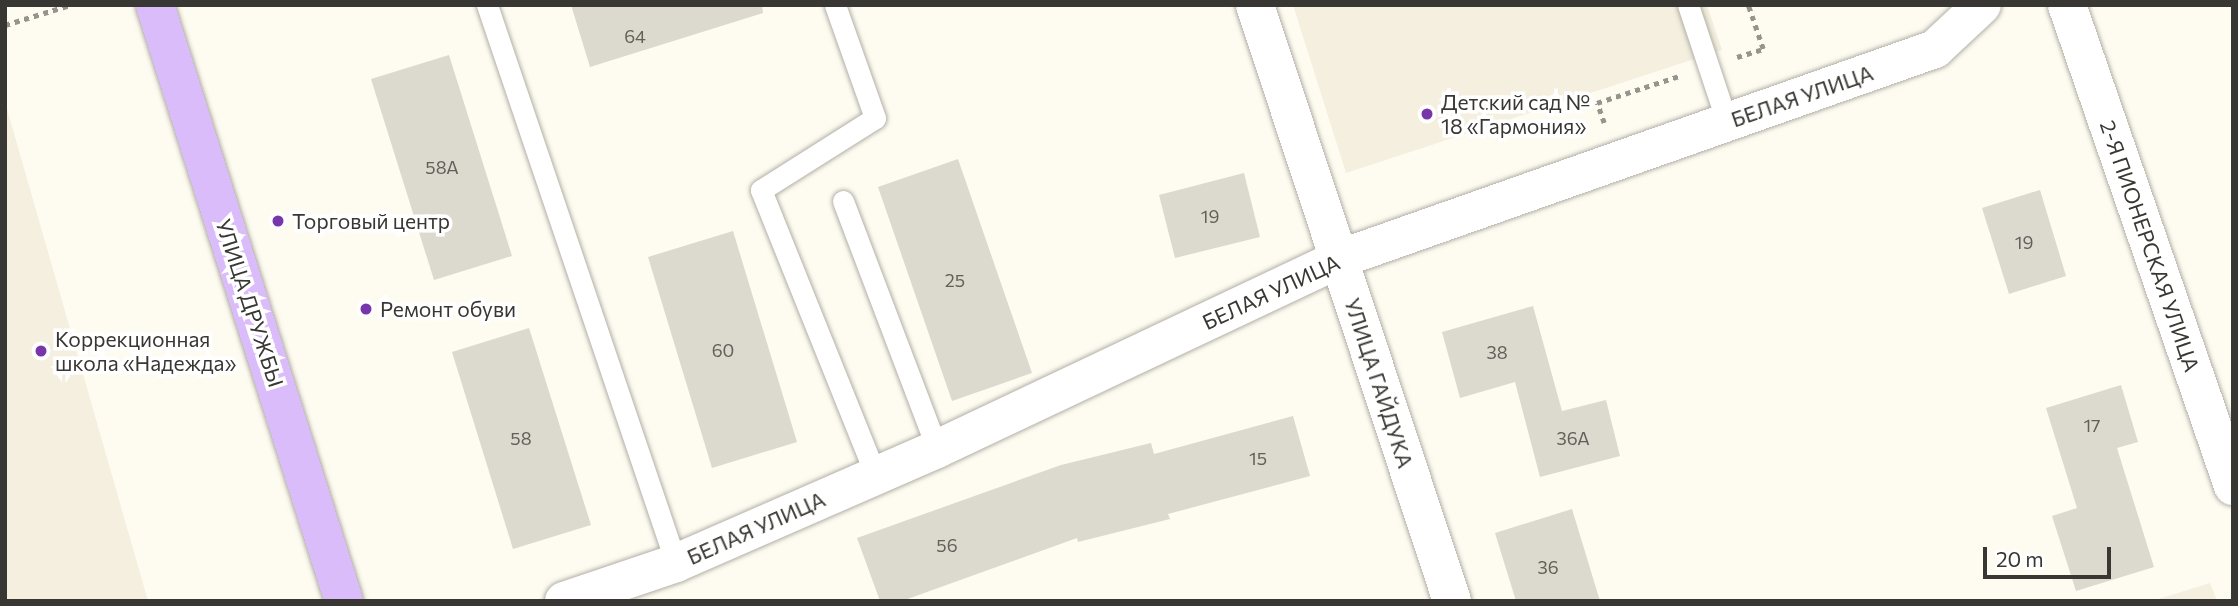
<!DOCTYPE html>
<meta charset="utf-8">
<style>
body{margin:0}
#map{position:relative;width:2238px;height:606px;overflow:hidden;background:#fefbf1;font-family:Commissioner,sans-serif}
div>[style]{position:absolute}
.built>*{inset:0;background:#f4efde}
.building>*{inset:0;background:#dcd9cf}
.path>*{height:4.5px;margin-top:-2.25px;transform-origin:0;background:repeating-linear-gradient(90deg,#96948d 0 5px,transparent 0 10px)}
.roads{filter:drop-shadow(0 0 2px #b2afa6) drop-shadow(0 0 2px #b2afa6)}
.lane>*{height:21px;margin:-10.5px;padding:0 10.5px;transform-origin:10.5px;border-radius:10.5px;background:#fff}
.street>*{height:38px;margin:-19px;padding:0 19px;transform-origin:19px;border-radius:19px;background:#fff}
.primary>*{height:38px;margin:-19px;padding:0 19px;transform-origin:19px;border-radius:19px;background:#dbbcfb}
.dots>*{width:19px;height:19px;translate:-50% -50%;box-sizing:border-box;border:4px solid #fff;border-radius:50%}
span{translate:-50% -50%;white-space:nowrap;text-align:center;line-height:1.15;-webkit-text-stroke:7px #fff;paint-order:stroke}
.number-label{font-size:18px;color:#61605a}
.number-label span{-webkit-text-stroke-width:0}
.street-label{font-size:21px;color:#383733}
.poi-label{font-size:21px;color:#383733}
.left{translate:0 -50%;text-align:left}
.frame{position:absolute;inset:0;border:7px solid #383733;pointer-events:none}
.scale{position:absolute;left:1983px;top:547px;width:128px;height:32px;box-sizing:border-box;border:4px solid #383733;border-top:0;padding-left:9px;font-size:21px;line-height:24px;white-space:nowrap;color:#383733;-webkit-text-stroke:5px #fff;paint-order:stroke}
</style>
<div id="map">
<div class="built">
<div style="clip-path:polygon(1293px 5px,1707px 5px,1722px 50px,1346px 173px)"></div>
<div style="clip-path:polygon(5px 102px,148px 601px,5px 601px)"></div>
<div style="clip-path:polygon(2210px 583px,2217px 601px,2152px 601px)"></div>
</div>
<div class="building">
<div style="clip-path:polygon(571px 5px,762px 5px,763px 13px,590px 67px)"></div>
<div style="clip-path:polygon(449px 55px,512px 256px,434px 280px,371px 79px)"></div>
<div style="clip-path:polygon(958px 159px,1032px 373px,952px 401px,878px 187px)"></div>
<div style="clip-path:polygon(1244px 173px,1260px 237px,1175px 258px,1159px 195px)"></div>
<div style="clip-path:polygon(2040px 190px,2066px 276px,2009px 294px,1982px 208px)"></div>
<div style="clip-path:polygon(733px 231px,797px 442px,712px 468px,648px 257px)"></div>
<div style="clip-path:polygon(1533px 306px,1562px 411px,1606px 400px,1620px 456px,1540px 477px,1515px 382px,1460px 398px,1442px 332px)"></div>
<div style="clip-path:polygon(529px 328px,591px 525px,513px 549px,452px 352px)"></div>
<div style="clip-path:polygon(2121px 385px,2138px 442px,2117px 448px,2154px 567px,2076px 591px,2052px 516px,2077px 508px,2046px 408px)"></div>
<div style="clip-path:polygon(1293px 416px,1310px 476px,1168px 514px,1170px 519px,1078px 542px,1077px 538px,902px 601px,880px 601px,857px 538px,1061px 465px,1151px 443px,1154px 454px)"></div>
<div style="clip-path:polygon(1572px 509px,1600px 601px,1516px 601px,1495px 533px)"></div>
</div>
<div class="path">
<div style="left:5px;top:25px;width:68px;rotate:-17.1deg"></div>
<div style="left:1737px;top:57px;width:27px;rotate:-17deg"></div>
<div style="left:1763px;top:49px;width:46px;rotate:-108.8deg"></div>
<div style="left:1604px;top:123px;width:21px;rotate:-109deg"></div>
<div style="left:1597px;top:103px;width:86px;rotate:-18.2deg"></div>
</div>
<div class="roads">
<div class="lane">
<div style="left:487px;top:5px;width:589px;rotate:71.29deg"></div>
<div style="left:835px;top:5px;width:120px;rotate:70.5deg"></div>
<div style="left:875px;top:118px;width:135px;rotate:147.7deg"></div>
<div style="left:761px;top:190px;width:308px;rotate:68.1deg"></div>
<div style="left:1688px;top:5px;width:123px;rotate:71.6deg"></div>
<div style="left:843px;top:201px;width:265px;rotate:69.2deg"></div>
</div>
<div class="street">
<div style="left:1255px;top:5px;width:628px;rotate:71.71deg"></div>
<div style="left:2067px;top:5px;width:509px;rotate:70.96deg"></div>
<div style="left:564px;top:601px;width:118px;rotate:-18.7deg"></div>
<div style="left:676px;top:563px;width:285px;rotate:-23.6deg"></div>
<div style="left:937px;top:449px;width:445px;rotate:-25.3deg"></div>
<div style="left:1339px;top:259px;width:632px;rotate:-19.41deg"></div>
<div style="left:1935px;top:49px;width:64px;rotate:-43.1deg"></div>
</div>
<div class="primary">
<div style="left:155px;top:5px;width:625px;rotate:72.41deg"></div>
</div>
</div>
<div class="dots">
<div style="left:1427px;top:114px;background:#7737ab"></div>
<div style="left:278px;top:221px;background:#7737ab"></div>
<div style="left:366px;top:309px;background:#7737ab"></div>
<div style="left:41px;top:351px;background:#7737ab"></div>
</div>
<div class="number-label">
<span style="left:635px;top:36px">64</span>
<span style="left:442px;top:167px">58А</span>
<span style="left:1210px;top:216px">19</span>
<span style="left:2024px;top:242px">19</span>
<span style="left:955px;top:280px">25</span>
<span style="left:723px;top:350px">60</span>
<span style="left:1497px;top:352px">38</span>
<span style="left:2092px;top:425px">17</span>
<span style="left:521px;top:438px">58</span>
<span style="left:1573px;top:438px">36А</span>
<span style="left:1258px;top:458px">15</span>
<span style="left:947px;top:545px">56</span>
<span style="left:1548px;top:567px">36</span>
</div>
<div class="street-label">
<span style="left:1802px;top:96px;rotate:-19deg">БЕЛАЯ УЛИЦА</span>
<span style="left:2150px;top:246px;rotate:71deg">2-Я ПИОНЕРСКАЯ УЛИЦА</span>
<span style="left:1271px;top:292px;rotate:-25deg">БЕЛАЯ УЛИЦА</span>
<span style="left:250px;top:303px;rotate:72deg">УЛИЦА ДРУЖБЫ</span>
<span style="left:1379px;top:383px;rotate:72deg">УЛИЦА ГАЙДУКА</span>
<span style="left:756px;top:528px;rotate:-24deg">БЕЛАЯ УЛИЦА</span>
</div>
<div class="poi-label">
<span class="left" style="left:1441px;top:114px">Детский сад №<br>18 «Гармония»</span>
<span class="left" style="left:292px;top:221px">Торговый центр</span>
<span class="left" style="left:380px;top:309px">Ремонт обуви</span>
<span class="left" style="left:55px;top:351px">Коррекционная<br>школа «Надежда»</span>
</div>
<div class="frame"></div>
<div class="scale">20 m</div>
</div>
